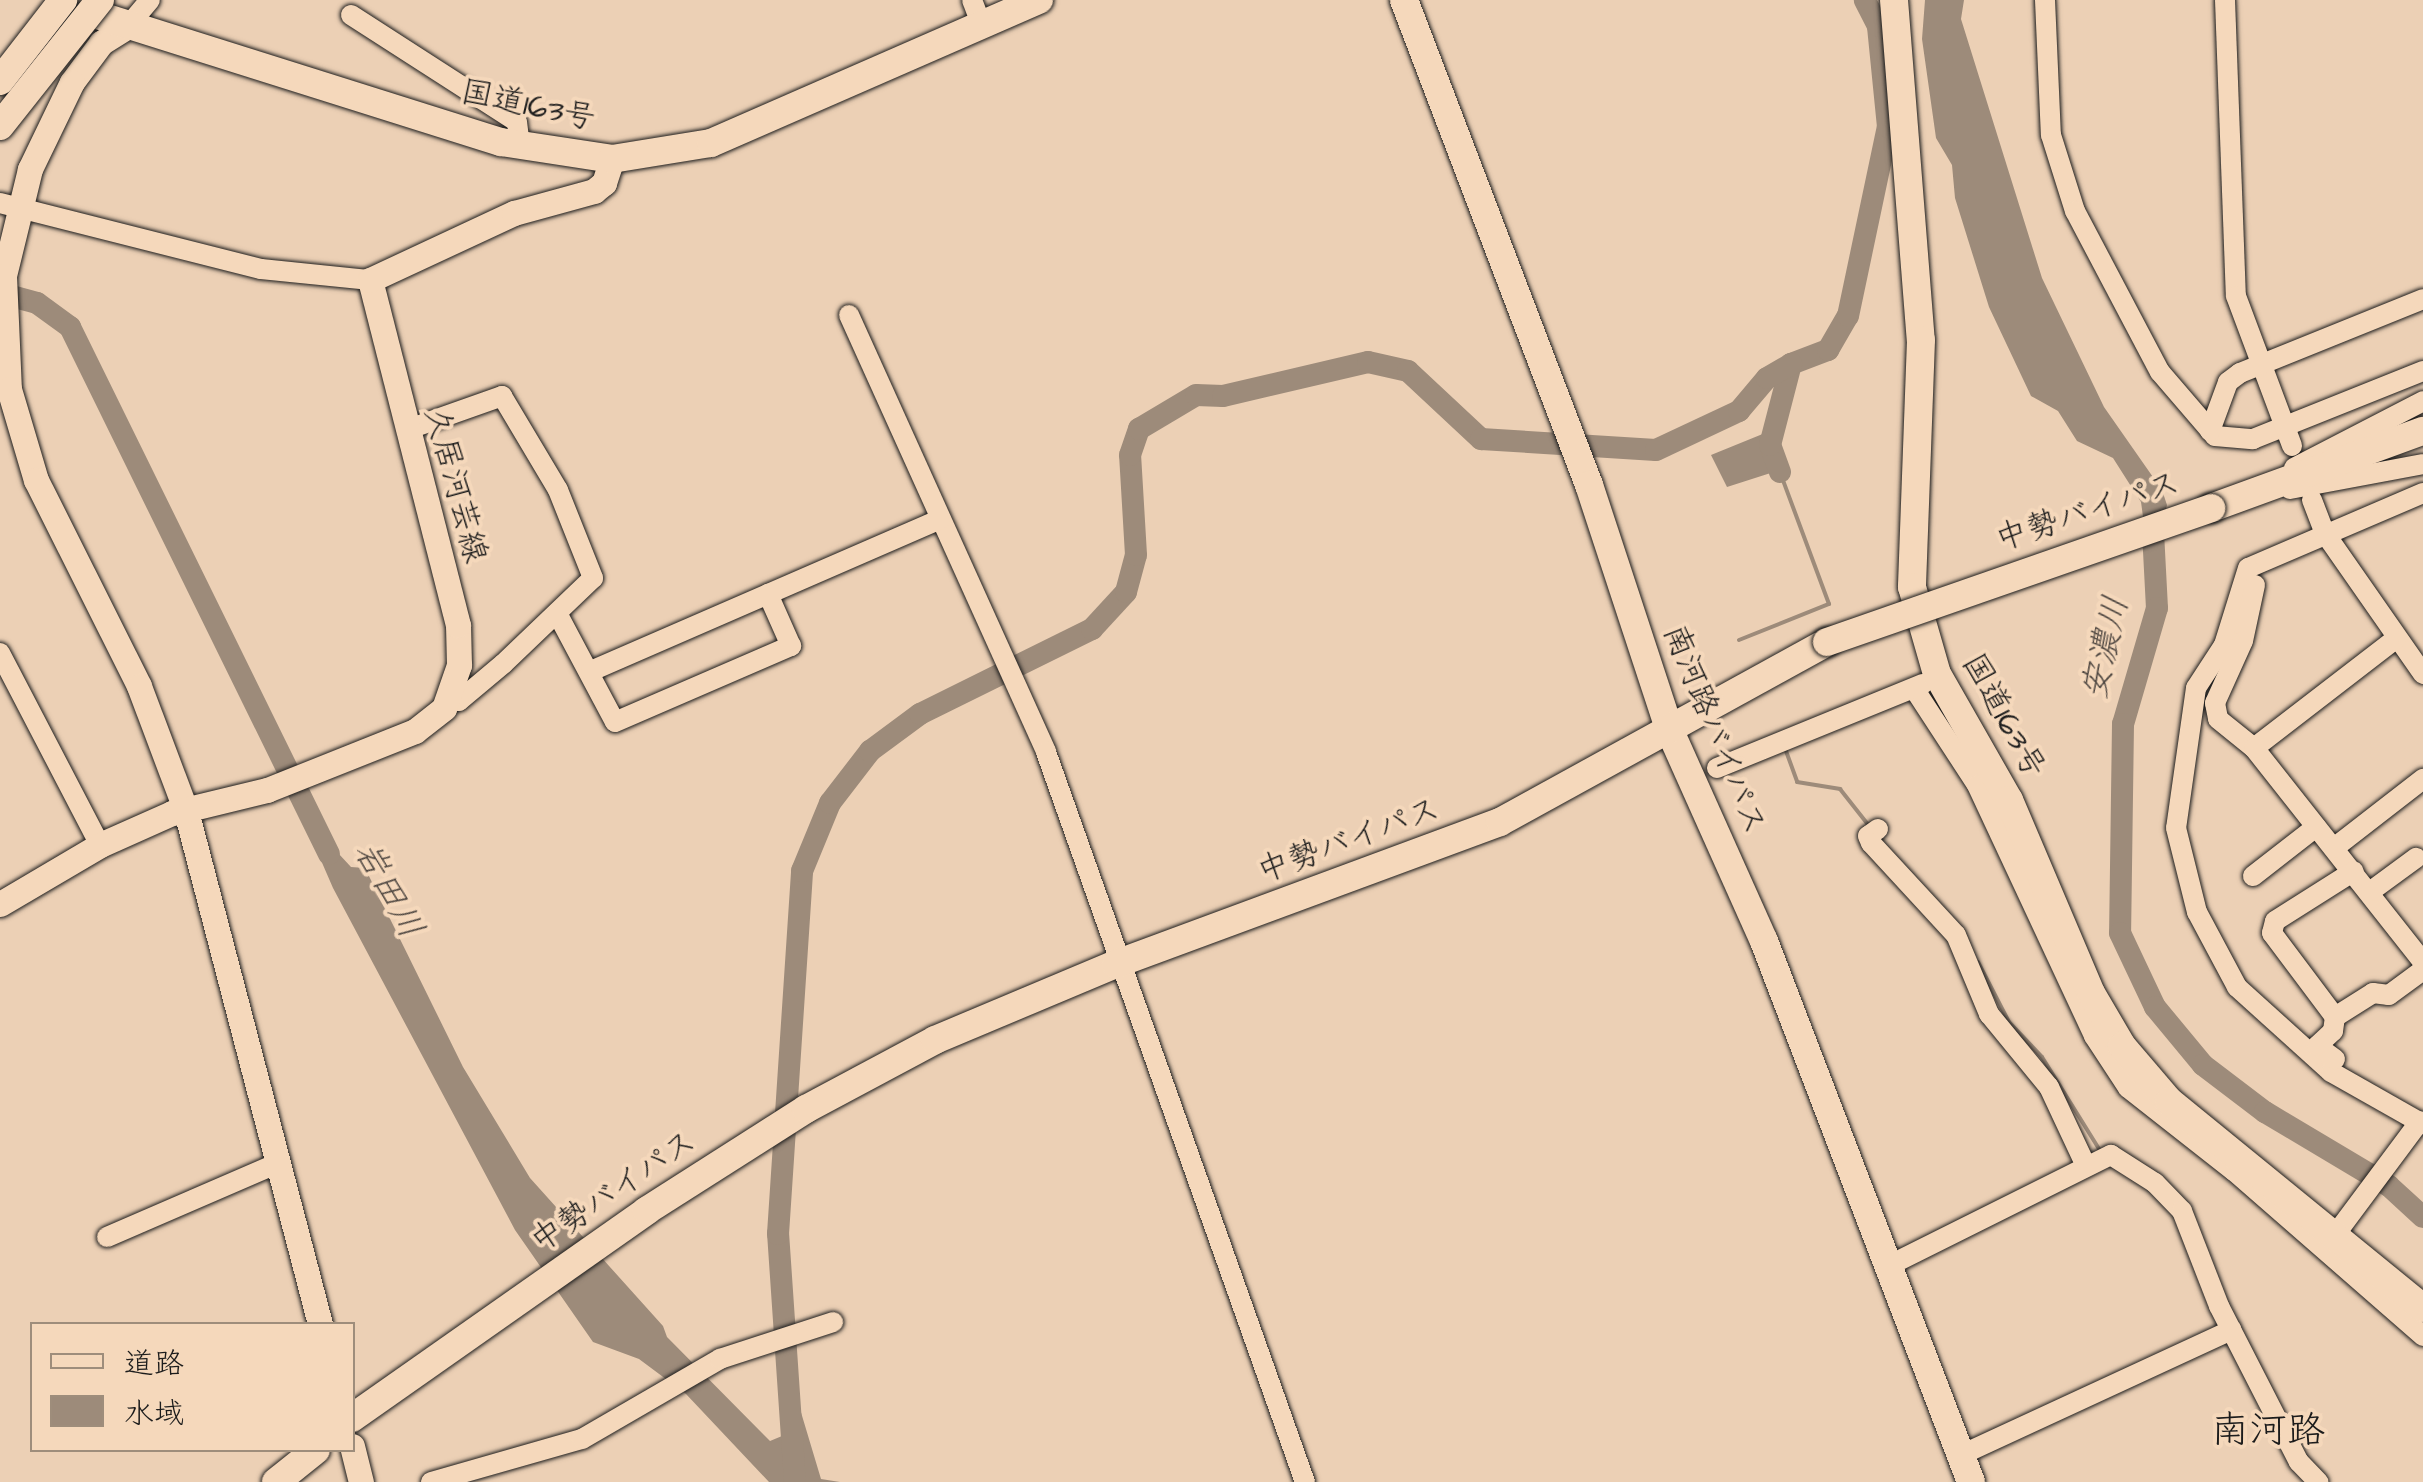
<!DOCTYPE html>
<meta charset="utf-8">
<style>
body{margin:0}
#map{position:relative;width:2423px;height:1482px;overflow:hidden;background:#ecd0b5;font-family:"Architects Daughter","Klee One",sans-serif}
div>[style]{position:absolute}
.water>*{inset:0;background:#9d8b7a}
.stream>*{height:4px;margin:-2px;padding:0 2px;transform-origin:2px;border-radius:2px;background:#9d8b7a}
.river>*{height:22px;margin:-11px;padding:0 11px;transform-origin:11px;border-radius:11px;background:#9d8b7a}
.roads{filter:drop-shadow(0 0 2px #1c1c1c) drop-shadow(0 0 2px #1c1c1c)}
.minor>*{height:20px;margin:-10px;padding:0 10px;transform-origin:10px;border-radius:10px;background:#f5d8bb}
.major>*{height:25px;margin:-12.5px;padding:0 12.5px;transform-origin:12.5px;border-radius:12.5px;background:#f5d8bb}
.highway>*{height:28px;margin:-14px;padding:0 14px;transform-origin:14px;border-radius:14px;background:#f5d8bb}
.bridges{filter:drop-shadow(0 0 2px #1c1c1c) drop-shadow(0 0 2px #1c1c1c)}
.highway-bridge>*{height:28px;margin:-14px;padding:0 14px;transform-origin:14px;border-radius:14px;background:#f5d8bb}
span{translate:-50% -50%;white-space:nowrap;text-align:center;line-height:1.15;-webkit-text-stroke:8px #f5d8bb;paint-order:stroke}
.street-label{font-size:32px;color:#1c1c1c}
.water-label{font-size:35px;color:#504842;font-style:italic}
.quarter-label{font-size:38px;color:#1c1c1c}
.legend{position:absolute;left:30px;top:1322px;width:325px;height:130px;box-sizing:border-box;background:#f5d8bb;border:2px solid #9e8d7b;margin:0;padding:12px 18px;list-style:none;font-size:30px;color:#1c1c1c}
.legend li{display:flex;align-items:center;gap:20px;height:50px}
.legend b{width:50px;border:2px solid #9e8d7b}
</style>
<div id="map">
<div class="water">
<div style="clip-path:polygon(1925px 0,1964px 0,1961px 19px,2042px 278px,2104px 407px,2162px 490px,2167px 505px,2151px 575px,2141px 502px,2113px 458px,2077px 441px,2058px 411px,2031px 396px,1989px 307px,1955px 198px,1952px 165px,1936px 138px,1922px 39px)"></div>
<div style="clip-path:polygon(1772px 411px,1782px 414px,1779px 449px,1786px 468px,1727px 487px,1711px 455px,1770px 431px)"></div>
<div style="clip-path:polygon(300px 812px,351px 867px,365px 868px,463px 1067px,530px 1178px,663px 1326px,667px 1337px,770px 1441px,782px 1436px,791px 1379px,821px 1479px,840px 1482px,769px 1482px,686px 1394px,639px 1359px,593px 1342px,515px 1230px,333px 888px)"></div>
</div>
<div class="stream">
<div style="left:1739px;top:640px;width:97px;rotate:-21.8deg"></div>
<div style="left:1829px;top:604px;width:141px;rotate:-110.4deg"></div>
<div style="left:1786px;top:751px;width:33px;rotate:70deg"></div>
<div style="left:1797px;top:782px;width:44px;rotate:9.2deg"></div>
<div style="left:1840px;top:789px;width:48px;rotate:51.7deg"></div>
<div style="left:1978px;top:962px;width:68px;rotate:62.7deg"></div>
<div style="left:2009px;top:1022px;width:48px;rotate:46.7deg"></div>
<div style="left:2042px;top:1057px;width:108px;rotate:58.2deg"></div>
</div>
<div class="river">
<div style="left:0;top:293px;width:38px;rotate:15deg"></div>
<div style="left:37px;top:303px;width:41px;rotate:36deg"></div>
<div style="left:70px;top:327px;width:587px;rotate:63.83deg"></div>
<div style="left:1780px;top:472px;width:29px;rotate:-110deg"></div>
<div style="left:1770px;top:445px;width:84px;rotate:-75.5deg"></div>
<div style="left:1791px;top:364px;width:40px;rotate:-21deg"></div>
<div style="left:1828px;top:350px;width:39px;rotate:-60deg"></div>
<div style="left:1848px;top:316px;width:193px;rotate:-78.1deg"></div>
<div style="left:1888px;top:127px;width:101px;rotate:-95.7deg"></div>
<div style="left:1878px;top:26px;width:29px;rotate:-117deg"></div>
<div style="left:2153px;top:532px;width:76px;rotate:87deg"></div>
<div style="left:2157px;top:608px;width:121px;rotate:106.3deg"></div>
<div style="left:2123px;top:724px;width:209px;rotate:90.8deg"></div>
<div style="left:2120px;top:933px;width:82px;rotate:64.7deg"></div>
<div style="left:2155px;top:1007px;width:75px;rotate:50.4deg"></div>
<div style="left:2203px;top:1065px;width:78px;rotate:37.2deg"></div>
<div style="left:2265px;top:1112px;width:144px;rotate:30.8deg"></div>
<div style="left:2389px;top:1186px;width:46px;rotate:42.4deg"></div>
<div style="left:795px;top:1482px;width:249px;rotate:-93.9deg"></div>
<div style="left:778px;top:1234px;width:364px;rotate:-86.2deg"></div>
<div style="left:802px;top:871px;width:74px;rotate:-67.6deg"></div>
<div style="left:830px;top:803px;width:66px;rotate:-52.4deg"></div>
<div style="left:870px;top:751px;width:62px;rotate:-36.5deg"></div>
<div style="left:920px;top:714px;width:192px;rotate:-26.3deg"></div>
<div style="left:1092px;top:629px;width:50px;rotate:-47.4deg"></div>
<div style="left:1126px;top:592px;width:38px;rotate:-75deg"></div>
<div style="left:1136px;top:555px;width:100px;rotate:-93.4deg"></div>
<div style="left:1130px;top:455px;width:28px;rotate:-71deg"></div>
<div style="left:1139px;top:429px;width:66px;rotate:-30.8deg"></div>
<div style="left:1196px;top:395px;width:27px;rotate:2deg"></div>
<div style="left:1223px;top:396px;width:149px;rotate:-13.2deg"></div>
<div style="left:1368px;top:362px;width:41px;rotate:12.7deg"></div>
<div style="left:1408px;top:371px;width:100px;rotate:43deg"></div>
<div style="left:1481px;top:439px;width:175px;rotate:3.6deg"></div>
<div style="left:1656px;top:450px;width:92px;rotate:-25.2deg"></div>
<div style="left:1739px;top:411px;width:43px;rotate:-49.7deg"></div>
<div style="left:1767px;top:378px;width:28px;rotate:-30deg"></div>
</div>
<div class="roads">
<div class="minor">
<div style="left:972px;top:0;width:26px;rotate:69deg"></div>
<div style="left:2045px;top:0;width:135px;rotate:87.5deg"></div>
<div style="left:2051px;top:135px;width:80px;rotate:72.5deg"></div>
<div style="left:2075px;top:211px;width:182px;rotate:62.2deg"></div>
<div style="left:2160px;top:372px;width:84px;rotate:49.3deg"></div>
<div style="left:2215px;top:436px;width:38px;rotate:5deg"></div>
<div style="left:2253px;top:439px;width:183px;rotate:-21.8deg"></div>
<div style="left:2225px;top:0;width:296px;rotate:87.9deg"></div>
<div style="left:2236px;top:296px;width:160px;rotate:69.5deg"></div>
<div style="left:351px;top:15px;width:197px;rotate:32.8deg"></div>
<div style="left:517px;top:122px;width:24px;rotate:83deg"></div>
<div style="left:128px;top:26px;width:34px;rotate:-50deg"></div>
<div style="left:0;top:203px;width:269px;rotate:14.2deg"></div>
<div style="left:261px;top:269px;width:110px;rotate:5.8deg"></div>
<div style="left:849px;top:315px;width:479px;rotate:65.7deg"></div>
<div style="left:1046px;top:752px;width:775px;rotate:70.47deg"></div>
<div style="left:409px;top:429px;width:99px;rotate:-19.5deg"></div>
<div style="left:502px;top:396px;width:109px;rotate:59.2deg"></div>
<div style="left:558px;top:490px;width:95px;rotate:68.3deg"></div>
<div style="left:593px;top:578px;width:124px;rotate:136.3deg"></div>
<div style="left:503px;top:664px;width:57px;rotate:139.9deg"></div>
<div style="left:459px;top:701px;width:10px;rotate:-174deg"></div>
<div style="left:2210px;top:431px;width:52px;rotate:-69.8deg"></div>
<div style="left:2228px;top:382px;width:15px;rotate:-37deg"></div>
<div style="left:2240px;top:373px;width:197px;rotate:-22deg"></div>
<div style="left:2294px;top:468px;width:145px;rotate:-27.4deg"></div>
<div style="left:2290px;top:489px;width:135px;rotate:-10.6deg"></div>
<div style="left:2423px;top:493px;width:190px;rotate:156.8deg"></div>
<div style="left:2248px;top:568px;width:81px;rotate:107.3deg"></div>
<div style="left:2224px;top:645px;width:51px;rotate:123.1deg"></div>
<div style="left:2196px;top:688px;width:141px;rotate:98.1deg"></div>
<div style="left:2176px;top:828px;width:87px;rotate:76deg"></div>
<div style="left:2197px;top:912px;width:85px;rotate:61.9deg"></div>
<div style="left:2237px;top:987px;width:127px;rotate:42.1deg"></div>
<div style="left:2331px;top:1072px;width:106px;rotate:29.5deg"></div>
<div style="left:2312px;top:500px;width:34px;rotate:69deg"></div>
<div style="left:2324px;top:532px;width:173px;rotate:55.1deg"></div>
<div style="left:2255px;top:585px;width:57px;rotate:102.1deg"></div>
<div style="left:2243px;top:641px;width:68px;rotate:114.3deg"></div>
<div style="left:2215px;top:703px;width:16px;rotate:79deg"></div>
<div style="left:2218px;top:719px;width:46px;rotate:38.9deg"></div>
<div style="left:2254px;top:748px;width:273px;rotate:51.7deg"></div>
<div style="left:557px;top:613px;width:123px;rotate:62deg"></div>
<div style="left:615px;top:722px;width:192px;rotate:-23.4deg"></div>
<div style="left:791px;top:646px;width:57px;rotate:-113.9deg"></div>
<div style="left:0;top:653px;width:216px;rotate:62.5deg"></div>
<div style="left:591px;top:671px;width:381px;rotate:-23.5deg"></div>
<div style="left:1915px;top:690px;width:113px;rotate:56.9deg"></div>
<div style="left:1977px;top:785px;width:277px;rotate:65deg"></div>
<div style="left:2094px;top:1036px;width:62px;rotate:56.8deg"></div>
<div style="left:2128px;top:1088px;width:135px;rotate:38.1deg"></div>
<div style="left:2234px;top:1171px;width:251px;rotate:41.1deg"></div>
<div style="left:2254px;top:748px;width:180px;rotate:-37.6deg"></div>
<div style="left:1717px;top:768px;width:222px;rotate:-22.2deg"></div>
<div style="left:1878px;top:829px;width:12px;rotate:145deg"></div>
<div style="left:1868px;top:836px;width:8px;rotate:67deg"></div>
<div style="left:1871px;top:843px;width:125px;rotate:47.3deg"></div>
<div style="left:1956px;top:935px;width:86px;rotate:67.3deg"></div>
<div style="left:1989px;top:1014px;width:94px;rotate:50.6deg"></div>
<div style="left:2049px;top:1087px;width:85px;rotate:64.9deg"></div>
<div style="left:2334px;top:848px;width:113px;rotate:-37.8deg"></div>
<div style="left:2253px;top:876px;width:80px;rotate:-37.9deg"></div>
<div style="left:2371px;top:891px;width:56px;rotate:-36.3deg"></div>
<div style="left:2335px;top:1017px;width:105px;rotate:-126.9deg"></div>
<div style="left:2272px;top:933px;width:12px;rotate:-76deg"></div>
<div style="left:2275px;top:921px;width:93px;rotate:-32.3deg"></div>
<div style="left:2335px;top:1059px;width:22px;rotate:-144deg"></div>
<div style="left:2317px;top:1046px;width:22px;rotate:-43deg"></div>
<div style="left:2333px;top:1031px;width:14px;rotate:-82deg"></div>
<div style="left:2335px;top:1017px;width:45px;rotate:-32.3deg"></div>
<div style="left:2373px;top:993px;width:16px;rotate:7deg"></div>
<div style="left:2389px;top:995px;width:42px;rotate:-36.3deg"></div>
<div style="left:2335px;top:1235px;width:142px;rotate:-53.3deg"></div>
<div style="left:107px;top:1237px;width:184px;rotate:-23.4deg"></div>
<div style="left:1890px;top:1265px;width:247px;rotate:-26.5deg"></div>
<div style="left:2111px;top:1155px;width:52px;rotate:32.5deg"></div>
<div style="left:2155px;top:1183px;width:39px;rotate:46deg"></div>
<div style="left:2182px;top:1211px;width:102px;rotate:68.7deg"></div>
<div style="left:2219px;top:1306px;width:175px;rotate:62.9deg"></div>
<div style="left:2299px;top:1462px;width:28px;rotate:46deg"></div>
<div style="left:1961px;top:1455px;width:298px;rotate:-24.8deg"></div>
<div style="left:431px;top:1482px;width:157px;rotate:-15.9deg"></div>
<div style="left:582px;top:1439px;width:160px;rotate:-30.1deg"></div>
<div style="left:720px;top:1359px;width:119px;rotate:-18.1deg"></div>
</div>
<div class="major">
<div style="left:128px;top:26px;width:32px;rotate:148deg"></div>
<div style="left:101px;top:43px;width:49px;rotate:126.6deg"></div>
<div style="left:72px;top:82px;width:97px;rotate:115.8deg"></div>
<div style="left:30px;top:169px;width:110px;rotate:103.7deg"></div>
<div style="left:4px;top:276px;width:113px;rotate:87.5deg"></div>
<div style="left:9px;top:389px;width:95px;rotate:73.5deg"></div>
<div style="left:36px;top:480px;width:230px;rotate:63.4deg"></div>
<div style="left:139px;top:686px;width:134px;rotate:69.4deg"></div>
<div style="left:186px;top:811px;width:530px;rotate:75.36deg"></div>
<div style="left:0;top:904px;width:116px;rotate:-30.5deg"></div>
<div style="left:100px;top:845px;width:79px;rotate:-24deg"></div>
<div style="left:172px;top:813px;width:98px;rotate:-13.6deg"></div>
<div style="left:267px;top:790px;width:159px;rotate:-21.7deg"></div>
<div style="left:415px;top:731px;width:37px;rotate:-38deg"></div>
<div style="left:444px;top:708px;width:46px;rotate:-70.8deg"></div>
<div style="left:459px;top:665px;width:40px;rotate:-91.4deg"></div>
<div style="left:458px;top:625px;width:356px;rotate:-104.3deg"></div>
<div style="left:370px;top:280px;width:159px;rotate:-25deg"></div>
<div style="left:514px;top:213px;width:83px;rotate:-15.4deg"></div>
<div style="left:594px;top:191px;width:13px;rotate:-39deg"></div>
<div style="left:604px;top:183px;width:25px;rotate:-72deg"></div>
<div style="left:352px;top:1446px;width:37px;rotate:76deg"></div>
</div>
<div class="highway">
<div style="left:1404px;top:0;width:519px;rotate:69.12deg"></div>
<div style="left:1589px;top:485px;width:259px;rotate:71.8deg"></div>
<div style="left:1670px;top:731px;width:230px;rotate:65.9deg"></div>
<div style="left:1764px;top:941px;width:579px;rotate:69.06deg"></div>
<div style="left:1894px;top:0;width:341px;rotate:85.5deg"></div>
<div style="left:1921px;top:340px;width:247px;rotate:92.1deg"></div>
<div style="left:1912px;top:587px;width:91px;rotate:74deg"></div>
<div style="left:1937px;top:674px;width:145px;rotate:60.3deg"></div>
<div style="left:2009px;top:800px;width:210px;rotate:67deg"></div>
<div style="left:2091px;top:993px;width:61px;rotate:59.7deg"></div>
<div style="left:2122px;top:1046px;width:72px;rotate:49.5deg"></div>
<div style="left:2169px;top:1101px;width:328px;rotate:39.2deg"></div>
<div style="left:69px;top:6px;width:453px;rotate:17.5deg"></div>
<div style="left:501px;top:142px;width:112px;rotate:8.7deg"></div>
<div style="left:612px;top:159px;width:100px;rotate:-9.2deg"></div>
<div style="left:711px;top:143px;width:358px;rotate:-23.6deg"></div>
<div style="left:2211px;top:508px;width:226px;rotate:-20deg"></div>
<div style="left:352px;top:1418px;width:360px;rotate:-35.1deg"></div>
<div style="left:646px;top:1211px;width:190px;rotate:-32.5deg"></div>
<div style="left:806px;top:1109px;width:146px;rotate:-28.1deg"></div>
<div style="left:935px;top:1040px;width:196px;rotate:-22.8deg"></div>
<div style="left:1116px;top:964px;width:409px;rotate:-20.3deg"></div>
<div style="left:1500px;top:822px;width:373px;rotate:-28.8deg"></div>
<div style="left:276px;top:1482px;width:51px;rotate:-38.7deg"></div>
</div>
</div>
<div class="bridges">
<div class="highway-bridge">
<div style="left:0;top:81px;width:103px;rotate:-52.1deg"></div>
<div style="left:0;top:126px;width:161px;rotate:-51.6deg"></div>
<div style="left:1827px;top:642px;width:407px;rotate:-19.2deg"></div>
</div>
</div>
<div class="street-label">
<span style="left:528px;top:106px;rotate:12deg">国道163号</span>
<span style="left:455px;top:485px;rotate:75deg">久居河芸線</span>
<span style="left:2088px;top:512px;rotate:-18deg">中勢バイパス</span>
<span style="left:2003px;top:716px;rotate:61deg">国道163号</span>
<span style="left:1714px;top:730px;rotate:68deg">南河路バイパス</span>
<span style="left:1349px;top:841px;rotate:-20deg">中勢バイパス</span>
<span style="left:614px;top:1192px;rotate:-34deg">中勢バイパス</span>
</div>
<div class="water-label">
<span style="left:2106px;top:648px;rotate:-77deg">安濃川</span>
<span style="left:388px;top:890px;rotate:61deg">岩田川</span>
</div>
<div class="quarter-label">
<span style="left:2268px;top:1432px">南河路</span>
</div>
<ul class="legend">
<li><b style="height:12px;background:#f5d8bb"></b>道路</li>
<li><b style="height:28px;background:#9d8b7a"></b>水域</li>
</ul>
</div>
